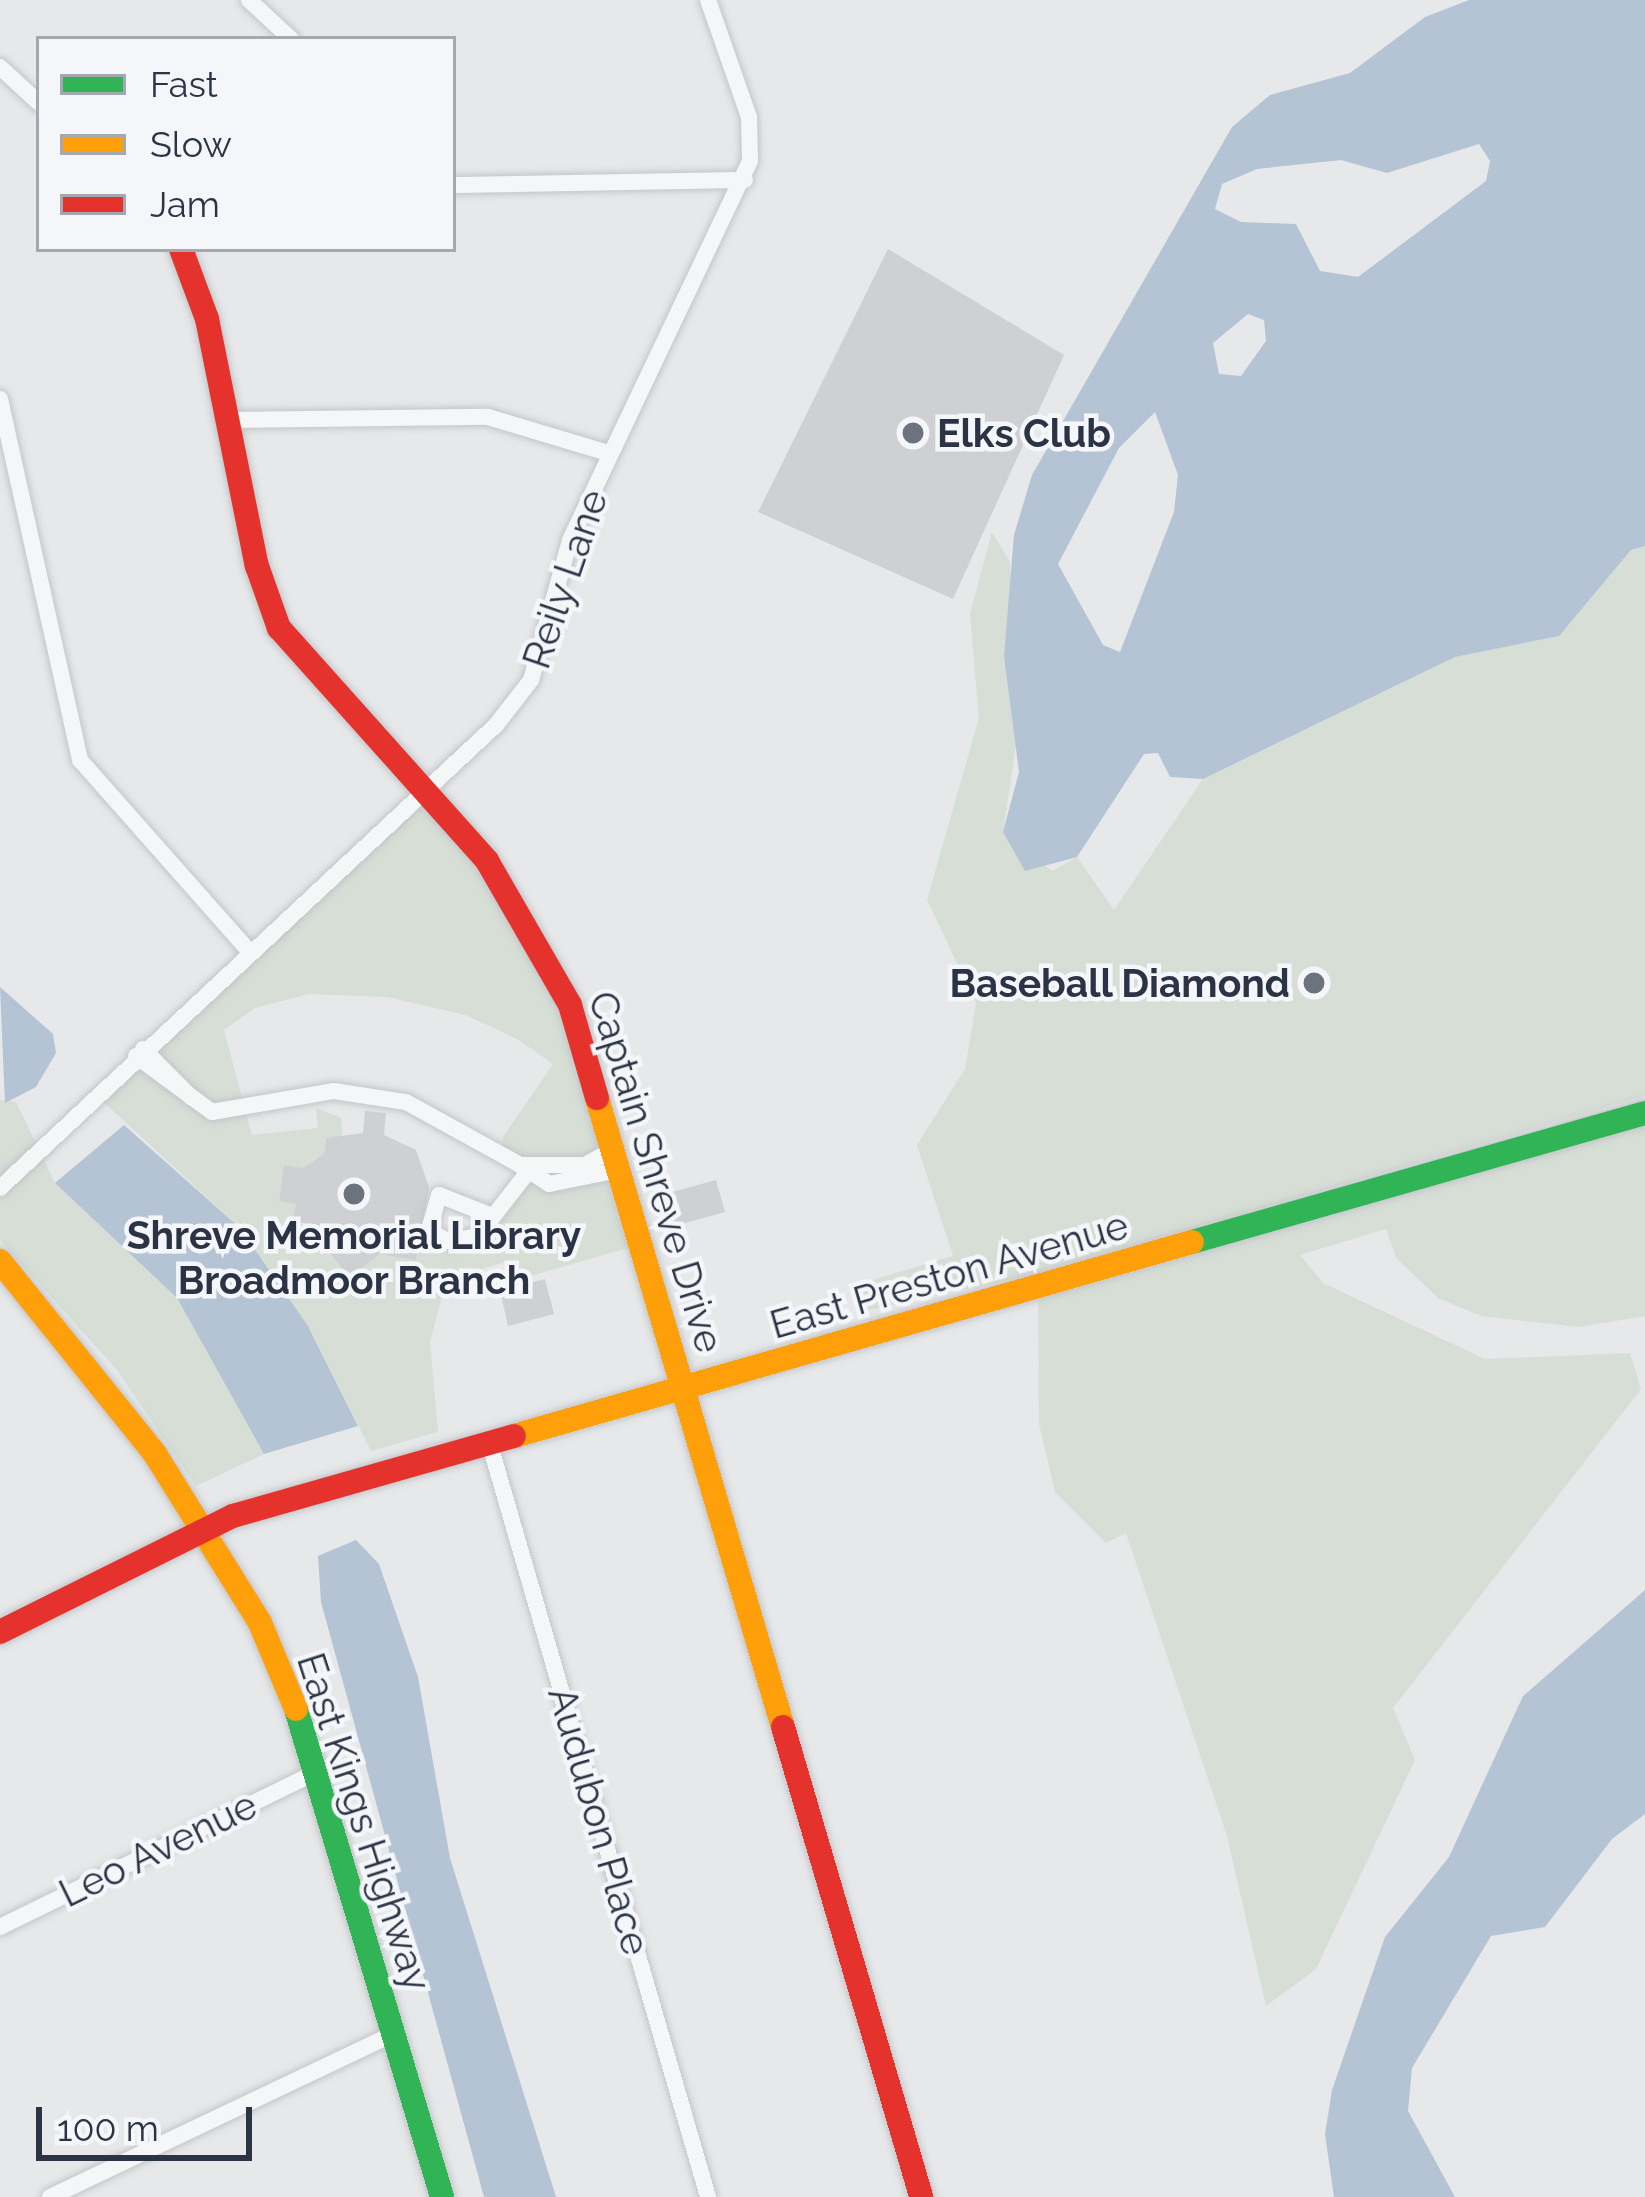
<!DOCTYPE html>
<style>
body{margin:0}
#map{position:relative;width:1645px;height:2197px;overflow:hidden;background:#e6e8ea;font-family:Raleway,sans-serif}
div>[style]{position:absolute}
.green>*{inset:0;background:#d6ded6}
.water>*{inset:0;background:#b4c4d5}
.building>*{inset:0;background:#ced0d3}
.roads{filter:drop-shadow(0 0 3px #c4c6c8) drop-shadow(0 0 3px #c4c6c8)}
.street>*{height:16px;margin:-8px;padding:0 8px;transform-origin:8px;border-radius:8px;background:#f5f6f7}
.fast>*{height:24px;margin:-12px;padding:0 12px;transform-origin:12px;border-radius:12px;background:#30b455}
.slow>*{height:24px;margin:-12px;padding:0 12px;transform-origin:12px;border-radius:12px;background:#ff9f0a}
.jam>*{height:24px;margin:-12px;padding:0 12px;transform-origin:12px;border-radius:12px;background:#e5322d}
.dots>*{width:33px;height:33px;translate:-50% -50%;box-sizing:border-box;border:6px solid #f4f6f9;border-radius:50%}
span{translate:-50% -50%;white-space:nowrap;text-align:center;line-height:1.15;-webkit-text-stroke:9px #f4f6f9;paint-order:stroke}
.poi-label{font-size:39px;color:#2b3445;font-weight:700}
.left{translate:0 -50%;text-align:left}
.right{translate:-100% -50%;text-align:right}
.street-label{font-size:39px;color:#2b3445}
.legend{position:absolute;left:36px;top:36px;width:420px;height:216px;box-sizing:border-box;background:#f4f6f9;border:3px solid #a4a8b1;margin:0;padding:15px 21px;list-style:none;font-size:36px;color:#2b3445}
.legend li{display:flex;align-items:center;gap:24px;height:60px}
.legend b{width:60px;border:3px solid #a4a8b1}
.scale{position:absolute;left:36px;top:2107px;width:216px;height:54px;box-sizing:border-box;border:6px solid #2b3445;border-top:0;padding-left:15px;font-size:36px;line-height:42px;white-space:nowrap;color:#2b3445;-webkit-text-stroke:9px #f4f6f9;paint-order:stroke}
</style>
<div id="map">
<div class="green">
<div style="clip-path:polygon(992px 532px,1010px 562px,1018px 731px,1003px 832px,1052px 871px,1077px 857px,1114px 910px,1203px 779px,1455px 657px,1558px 636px,1631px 550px,1645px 546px,1645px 1096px,1032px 1275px,865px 1311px,856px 1285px,953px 1256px,917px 1145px,965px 1069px,976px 1003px,927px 900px,979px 718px,970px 614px)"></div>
<div style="clip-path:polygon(422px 787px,516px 900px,602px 1100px,600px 1153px,549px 1170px,503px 1152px,503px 1137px,553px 1064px,519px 1040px,466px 1015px,387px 997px,309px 994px,255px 1008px,224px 1030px,252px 1135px,318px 1128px,316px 1108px,341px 1118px,342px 1136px,326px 1138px,324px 1154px,303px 1168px,284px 1165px,279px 1201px,296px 1204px,294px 1222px,416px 1259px,423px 1234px,465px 1242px,527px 1173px,536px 1181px,605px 1174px,628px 1248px,513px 1281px,507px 1261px,446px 1281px,430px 1342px,438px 1432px,371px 1451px,311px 1331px,240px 1228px,96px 1095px)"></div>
<div style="clip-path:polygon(0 1100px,16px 1102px,55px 1183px,177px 1298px,264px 1454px,196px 1486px,117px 1370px,0 1240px)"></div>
<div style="clip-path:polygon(1645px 1126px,1645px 1316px,1579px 1327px,1481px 1316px,1438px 1298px,1397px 1259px,1386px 1229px,1300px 1255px,1323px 1283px,1485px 1359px,1630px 1353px,1641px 1389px,1393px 1708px,1415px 1760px,1316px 1969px,1266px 2006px,1227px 1836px,1126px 1533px,1106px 1543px,1055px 1492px,1039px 1424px,1038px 1299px)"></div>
</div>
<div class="water">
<div style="clip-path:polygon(evenodd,1469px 0,1645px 0,1645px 546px,1631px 550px,1559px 636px,1455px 657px,1203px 779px,1170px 777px,1158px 753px,1144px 754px,1077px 857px,1025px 871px,1003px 832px,1019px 772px,1004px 656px,1014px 535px,1032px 475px,1232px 127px,1270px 95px,1350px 73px,1425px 17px,1469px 0,1479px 144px,1490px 161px,1486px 181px,1358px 277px,1320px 271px,1296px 224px,1241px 222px,1215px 209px,1222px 184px,1257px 169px,1341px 160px,1387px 173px,1479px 144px,1469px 0,1248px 314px,1264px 320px,1266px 341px,1241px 376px,1219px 374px,1213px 343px,1248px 314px,1469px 0,1155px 412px,1178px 475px,1174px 512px,1120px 652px,1103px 645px,1058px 564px,1119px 448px,1155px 412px)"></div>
<div style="clip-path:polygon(0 987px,53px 1034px,56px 1053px,36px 1087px,5px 1103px)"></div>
<div style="clip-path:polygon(124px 1125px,240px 1228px,308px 1326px,358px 1426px,264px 1454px,177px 1298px,55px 1183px)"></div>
<div style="clip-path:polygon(356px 1540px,379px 1564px,418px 1677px,450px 1858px,556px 2197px,484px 2197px,321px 1602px,318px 1556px)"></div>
<div style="clip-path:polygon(1645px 1590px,1645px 1814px,1612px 1839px,1545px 1927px,1491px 1936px,1412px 2068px,1408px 2111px,1455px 2197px,1334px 2197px,1325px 2134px,1332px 2090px,1385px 1937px,1449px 1857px,1523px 1696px)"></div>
</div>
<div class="building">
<div style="clip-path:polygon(888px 249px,1064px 355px,953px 599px,758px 512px)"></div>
<div style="clip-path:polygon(365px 1111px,386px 1113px,384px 1135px,416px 1150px,429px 1187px,416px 1260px,379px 1254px,350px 1278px,327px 1249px,309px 1246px,312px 1224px,293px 1222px,296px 1204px,279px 1201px,284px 1165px,303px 1168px,324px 1154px,326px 1138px,363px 1133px)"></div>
<div style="clip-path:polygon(716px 1180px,725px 1212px,674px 1226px,665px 1194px)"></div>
<div style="clip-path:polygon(545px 1279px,554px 1314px,508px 1326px,500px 1291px)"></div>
</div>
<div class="roads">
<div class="street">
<div style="left:249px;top:0;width:57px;rotate:42.9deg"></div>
<div style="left:0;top:67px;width:53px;rotate:42.7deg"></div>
<div style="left:453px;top:185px;width:292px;rotate:-1deg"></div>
<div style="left:0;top:399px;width:370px;rotate:77.5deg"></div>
<div style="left:80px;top:760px;width:255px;rotate:48.5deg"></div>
<div style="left:228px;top:420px;width:260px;rotate:-0.7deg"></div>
<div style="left:488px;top:417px;width:128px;rotate:16.7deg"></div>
<div style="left:143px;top:1049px;width:69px;rotate:45deg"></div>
<div style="left:136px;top:1056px;width:94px;rotate:36.4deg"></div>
<div style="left:212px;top:1112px;width:124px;rotate:-9.8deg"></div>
<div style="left:334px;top:1091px;width:73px;rotate:8.7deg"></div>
<div style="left:406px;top:1102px;width:130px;rotate:28.9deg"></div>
<div style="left:612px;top:1150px;width:31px;rotate:151deg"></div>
<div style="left:585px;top:1165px;width:65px;rotate:180deg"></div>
<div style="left:520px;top:1165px;width:35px;rotate:33deg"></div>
<div style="left:549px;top:1184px;width:70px;rotate:-11.5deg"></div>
<div style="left:0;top:1188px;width:679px;rotate:-43.03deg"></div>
<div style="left:496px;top:725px;width:57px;rotate:-52.1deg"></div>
<div style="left:531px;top:680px;width:145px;rotate:-74.4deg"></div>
<div style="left:570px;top:540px;width:420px;rotate:-64.6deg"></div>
<div style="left:750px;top:161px;width:44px;rotate:-91.3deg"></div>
<div style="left:749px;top:117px;width:124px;rotate:-109.3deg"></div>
<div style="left:492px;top:1216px;width:57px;rotate:-158.4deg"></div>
<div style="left:439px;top:1195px;width:37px;rotate:106deg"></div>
<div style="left:429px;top:1231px;width:21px;rotate:28deg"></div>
<div style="left:448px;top:1241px;width:30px;rotate:-9deg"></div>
<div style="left:478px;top:1236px;width:80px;rotate:-52.1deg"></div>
<div style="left:490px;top:1445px;width:783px;rotate:73.83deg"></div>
<div style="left:0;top:1927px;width:352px;rotate:-26.1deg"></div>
<div style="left:50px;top:2197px;width:380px;rotate:-25.4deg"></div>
</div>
<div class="fast">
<div style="left:1192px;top:1242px;width:471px;rotate:-15.9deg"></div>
<div style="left:296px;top:1709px;width:509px;rotate:73.34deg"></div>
</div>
<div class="slow">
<div style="left:597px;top:1098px;width:656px;rotate:73.53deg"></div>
<div style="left:0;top:1261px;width:248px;rotate:51.2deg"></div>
<div style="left:155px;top:1454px;width:199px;rotate:58.1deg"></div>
<div style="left:260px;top:1623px;width:93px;rotate:67.3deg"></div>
<div style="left:514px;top:1436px;width:705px;rotate:-15.97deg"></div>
</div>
<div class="jam">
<div style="left:181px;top:249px;width:75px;rotate:69.6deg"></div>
<div style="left:207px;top:319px;width:252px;rotate:78.6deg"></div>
<div style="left:257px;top:566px;width:66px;rotate:70.5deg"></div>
<div style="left:279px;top:628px;width:312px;rotate:48.2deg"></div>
<div style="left:487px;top:861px;width:166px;rotate:60deg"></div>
<div style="left:570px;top:1005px;width:97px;rotate:73.8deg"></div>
<div style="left:0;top:1632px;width:260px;rotate:-26.5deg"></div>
<div style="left:233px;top:1516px;width:292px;rotate:-15.9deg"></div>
<div style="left:783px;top:1727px;width:490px;rotate:73.6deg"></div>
</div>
</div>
<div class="dots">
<div style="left:913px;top:433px;background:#6c737f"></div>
<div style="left:1314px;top:983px;background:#6c737f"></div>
<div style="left:354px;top:1194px;background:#6c737f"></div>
</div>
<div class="poi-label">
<span class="left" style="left:937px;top:433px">Elks Club</span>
<span class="right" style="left:1290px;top:983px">Baseball Diamond</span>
<span style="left:354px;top:1258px">Shreve Memorial Library<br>Broadmoor Branch</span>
</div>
<div class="street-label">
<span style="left:565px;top:579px;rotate:-71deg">Reily Lane</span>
<span style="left:656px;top:1172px;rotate:73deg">Captain Shreve Drive</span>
<span style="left:949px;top:1275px;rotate:-16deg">East Preston Avenue</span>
<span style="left:599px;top:1821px;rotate:74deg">Audubon Place</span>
<span style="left:364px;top:1822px;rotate:72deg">East Kings Highway</span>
<span style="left:158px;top:1849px;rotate:-26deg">Leo Avenue</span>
</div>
<ul class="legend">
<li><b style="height:15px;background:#30b455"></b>Fast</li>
<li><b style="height:15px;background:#ff9f0a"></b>Slow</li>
<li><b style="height:15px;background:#e5322d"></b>Jam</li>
</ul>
<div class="scale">100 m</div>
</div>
